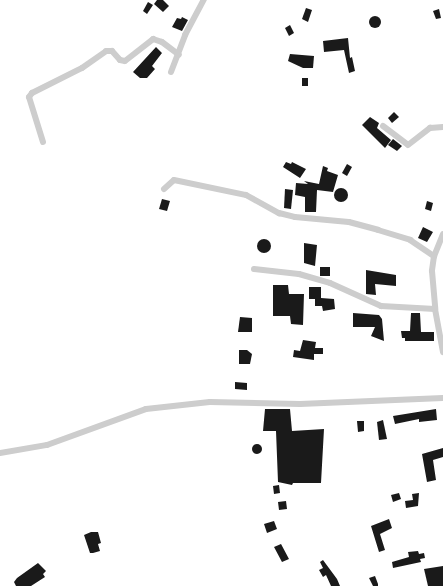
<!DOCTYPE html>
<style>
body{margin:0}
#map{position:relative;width:443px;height:586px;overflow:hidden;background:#fff;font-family:Karla,sans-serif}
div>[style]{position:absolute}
.building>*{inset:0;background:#1a1a1a}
.round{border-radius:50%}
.street>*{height:6px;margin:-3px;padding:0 3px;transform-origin:3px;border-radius:3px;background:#cdcdcd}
span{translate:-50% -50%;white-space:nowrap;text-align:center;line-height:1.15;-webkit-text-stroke:4px #fff;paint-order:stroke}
</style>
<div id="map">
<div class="building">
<div style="clip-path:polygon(157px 0,163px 0,169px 6px,163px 12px,154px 4px)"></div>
<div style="clip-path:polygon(148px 2px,153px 5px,147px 14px,143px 11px)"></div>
<div style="clip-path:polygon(306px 8px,312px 10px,308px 22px,302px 19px)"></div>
<div style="clip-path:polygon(439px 9px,441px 18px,436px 19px,433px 11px)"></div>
<div class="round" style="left:369px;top:16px;width:12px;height:12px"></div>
<div style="clip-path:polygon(182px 17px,188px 20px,182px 31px,172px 27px,177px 18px,181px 19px)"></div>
<div style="clip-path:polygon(290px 25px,294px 33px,289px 36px,285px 28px)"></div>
<div style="clip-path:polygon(348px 38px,350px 58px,352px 57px,355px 71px,349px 73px,344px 50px,324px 52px,323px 41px)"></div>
<div style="clip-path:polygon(156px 47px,162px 53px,152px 66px,155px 69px,147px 78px,140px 78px,133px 72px)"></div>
<div style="clip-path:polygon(290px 54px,314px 56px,313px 68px,303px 68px,288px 61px)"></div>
<div style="clip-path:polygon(302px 78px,308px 78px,308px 86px,302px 86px)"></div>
<div style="clip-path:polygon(394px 112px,399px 117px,392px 123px,388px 118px)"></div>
<div style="clip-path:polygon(370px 117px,379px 123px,377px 128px,391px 140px,385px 148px,362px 125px)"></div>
<div style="clip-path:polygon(393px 139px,402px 146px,397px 151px,388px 145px)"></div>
<div style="clip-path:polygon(286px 162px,291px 164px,292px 162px,306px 169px,300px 178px,283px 167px)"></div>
<div style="clip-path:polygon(347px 164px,352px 167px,347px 176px,342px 173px)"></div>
<div style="clip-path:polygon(323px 166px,328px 168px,327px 171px,338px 175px,333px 192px,317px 190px,316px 212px,305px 212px,305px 197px,295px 195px,296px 183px,308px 184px,304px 181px,319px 184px)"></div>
<div class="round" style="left:334px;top:188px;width:14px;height:14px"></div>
<div style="clip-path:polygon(285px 189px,293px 190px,291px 209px,284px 208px)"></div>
<div style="clip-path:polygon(162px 199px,170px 201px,167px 211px,159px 209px)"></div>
<div style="clip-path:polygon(427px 201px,433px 203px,431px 211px,425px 209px)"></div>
<div style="clip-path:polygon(423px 227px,433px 232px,427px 242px,418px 238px)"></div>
<div class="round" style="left:257px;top:239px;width:14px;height:14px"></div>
<div style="clip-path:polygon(304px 243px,317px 245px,315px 266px,304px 263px)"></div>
<div style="clip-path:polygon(320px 267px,330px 267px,330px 276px,320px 276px)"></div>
<div style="clip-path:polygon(366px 270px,396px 275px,396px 286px,375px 284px,376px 295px,366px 294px)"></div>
<div style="clip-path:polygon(273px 285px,288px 285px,289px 294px,304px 294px,303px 325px,291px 324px,290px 316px,273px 316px)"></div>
<div style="clip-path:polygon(309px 287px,321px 287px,321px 298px,334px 299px,335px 309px,323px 311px,322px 306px,315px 306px,315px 299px,309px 299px)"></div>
<div style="clip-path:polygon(353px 313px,379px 315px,382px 319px,384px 341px,371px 336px,375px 327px,353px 327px)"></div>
<div style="clip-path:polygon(411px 313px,420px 313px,421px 332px,434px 332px,434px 341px,405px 341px,405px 338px,402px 338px,401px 331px,410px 331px)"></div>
<div style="clip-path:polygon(240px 317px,252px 318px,252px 332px,238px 332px)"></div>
<div style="clip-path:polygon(303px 340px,316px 342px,315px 348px,323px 348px,323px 354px,314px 354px,314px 360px,293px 357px,294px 350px,300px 351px)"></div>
<div style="clip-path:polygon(239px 350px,247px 350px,252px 354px,250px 364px,239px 364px)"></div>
<div style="clip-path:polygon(235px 382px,247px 383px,247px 390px,235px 389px)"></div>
<div style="clip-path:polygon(265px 409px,290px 409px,292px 431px,324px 429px,321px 483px,293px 483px,292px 485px,278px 482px,276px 431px,263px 431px)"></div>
<div style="clip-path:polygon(436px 409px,437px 420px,419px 422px,419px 419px,395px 424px,393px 416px)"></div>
<div style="clip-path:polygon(383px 420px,387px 439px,379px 440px,377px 422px)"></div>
<div style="clip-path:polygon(357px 421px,364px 421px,364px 431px,358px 432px)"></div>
<div class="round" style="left:252px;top:444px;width:10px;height:10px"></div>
<div style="clip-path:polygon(443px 448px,443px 457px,433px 460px,436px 480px,427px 482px,422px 454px)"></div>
<div style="clip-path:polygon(279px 485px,280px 493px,274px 494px,273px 486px)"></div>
<div style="clip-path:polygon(399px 493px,401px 499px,393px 502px,391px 495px)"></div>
<div style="clip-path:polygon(419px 493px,418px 506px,406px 508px,405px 501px,413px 500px,412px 494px)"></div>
<div style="clip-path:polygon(286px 501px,287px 509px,279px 510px,278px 502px)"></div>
<div style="clip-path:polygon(389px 519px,392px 528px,380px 534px,385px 550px,379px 552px,371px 526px)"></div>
<div style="clip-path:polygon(274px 521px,277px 529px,267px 533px,264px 524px)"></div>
<div style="clip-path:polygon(91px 532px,98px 532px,101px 543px,98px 544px,100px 551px,93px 553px,90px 553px,84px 535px)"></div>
<div style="clip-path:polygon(281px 544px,289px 559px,282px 562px,274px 547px)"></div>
<div style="clip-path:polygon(418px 551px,419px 554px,424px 553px,425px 558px,420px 559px,421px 562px,393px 568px,392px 562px,409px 557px,408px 552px)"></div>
<div style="clip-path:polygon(323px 560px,337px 579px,340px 586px,331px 586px,326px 575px,323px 577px,319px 570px,323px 568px,320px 562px)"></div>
<div style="clip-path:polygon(38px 563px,46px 571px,43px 574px,45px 577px,31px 586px,16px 586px,14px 582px,17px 578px)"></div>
<div style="clip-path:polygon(443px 566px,443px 586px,428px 586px,424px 569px)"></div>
<div style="clip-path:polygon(375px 576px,378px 584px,378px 586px,373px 586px,369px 578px)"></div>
</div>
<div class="street">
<div style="left:171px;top:72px;width:40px;rotate:-69deg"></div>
<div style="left:185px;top:35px;width:40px;rotate:-62deg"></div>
<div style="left:383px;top:126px;width:31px;rotate:37deg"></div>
<div style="left:408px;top:145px;width:28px;rotate:-38deg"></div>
<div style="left:430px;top:128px;width:13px;rotate:-4deg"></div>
<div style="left:43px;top:142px;width:47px;rotate:-107.3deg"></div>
<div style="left:29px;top:97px;width:5px;rotate:-53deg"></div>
<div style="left:32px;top:93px;width:56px;rotate:-26.6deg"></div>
<div style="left:82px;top:68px;width:29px;rotate:-35deg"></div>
<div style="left:106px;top:51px;width:6px"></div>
<div style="left:112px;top:51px;width:12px;rotate:48deg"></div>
<div style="left:120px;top:60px;width:5px;rotate:11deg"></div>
<div style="left:125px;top:61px;width:36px;rotate:-38deg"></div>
<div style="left:153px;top:39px;width:9px;rotate:18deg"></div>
<div style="left:162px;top:42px;width:21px;rotate:37deg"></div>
<div style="left:164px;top:189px;width:13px;rotate:-42deg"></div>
<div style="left:174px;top:180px;width:74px;rotate:11.8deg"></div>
<div style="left:246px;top:195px;width:38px;rotate:29deg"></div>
<div style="left:279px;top:213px;width:16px;rotate:14deg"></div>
<div style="left:295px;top:217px;width:54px;rotate:5.3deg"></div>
<div style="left:349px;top:222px;width:30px;rotate:15deg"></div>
<div style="left:378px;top:230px;width:34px;rotate:17deg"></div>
<div style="left:410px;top:240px;width:29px;rotate:34deg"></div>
<div style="left:443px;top:234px;width:24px;rotate:112deg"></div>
<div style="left:434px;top:256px;width:15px;rotate:98deg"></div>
<div style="left:432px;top:271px;width:38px;rotate:85deg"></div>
<div style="left:435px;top:309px;width:44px;rotate:79.5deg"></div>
<div style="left:254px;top:269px;width:45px;rotate:6.3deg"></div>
<div style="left:299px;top:274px;width:32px;rotate:16deg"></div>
<div style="left:330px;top:283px;width:56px;rotate:24.3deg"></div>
<div style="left:381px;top:306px;width:54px;rotate:3.2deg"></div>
<div style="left:0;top:453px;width:48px;rotate:-9.7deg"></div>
<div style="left:47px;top:445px;width:105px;rotate:-20deg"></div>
<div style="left:146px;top:409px;width:64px;rotate:-6.2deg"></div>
<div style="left:210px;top:402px;width:90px;rotate:1.3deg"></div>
<div style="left:300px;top:404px;width:143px;rotate:-2.4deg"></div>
</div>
</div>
